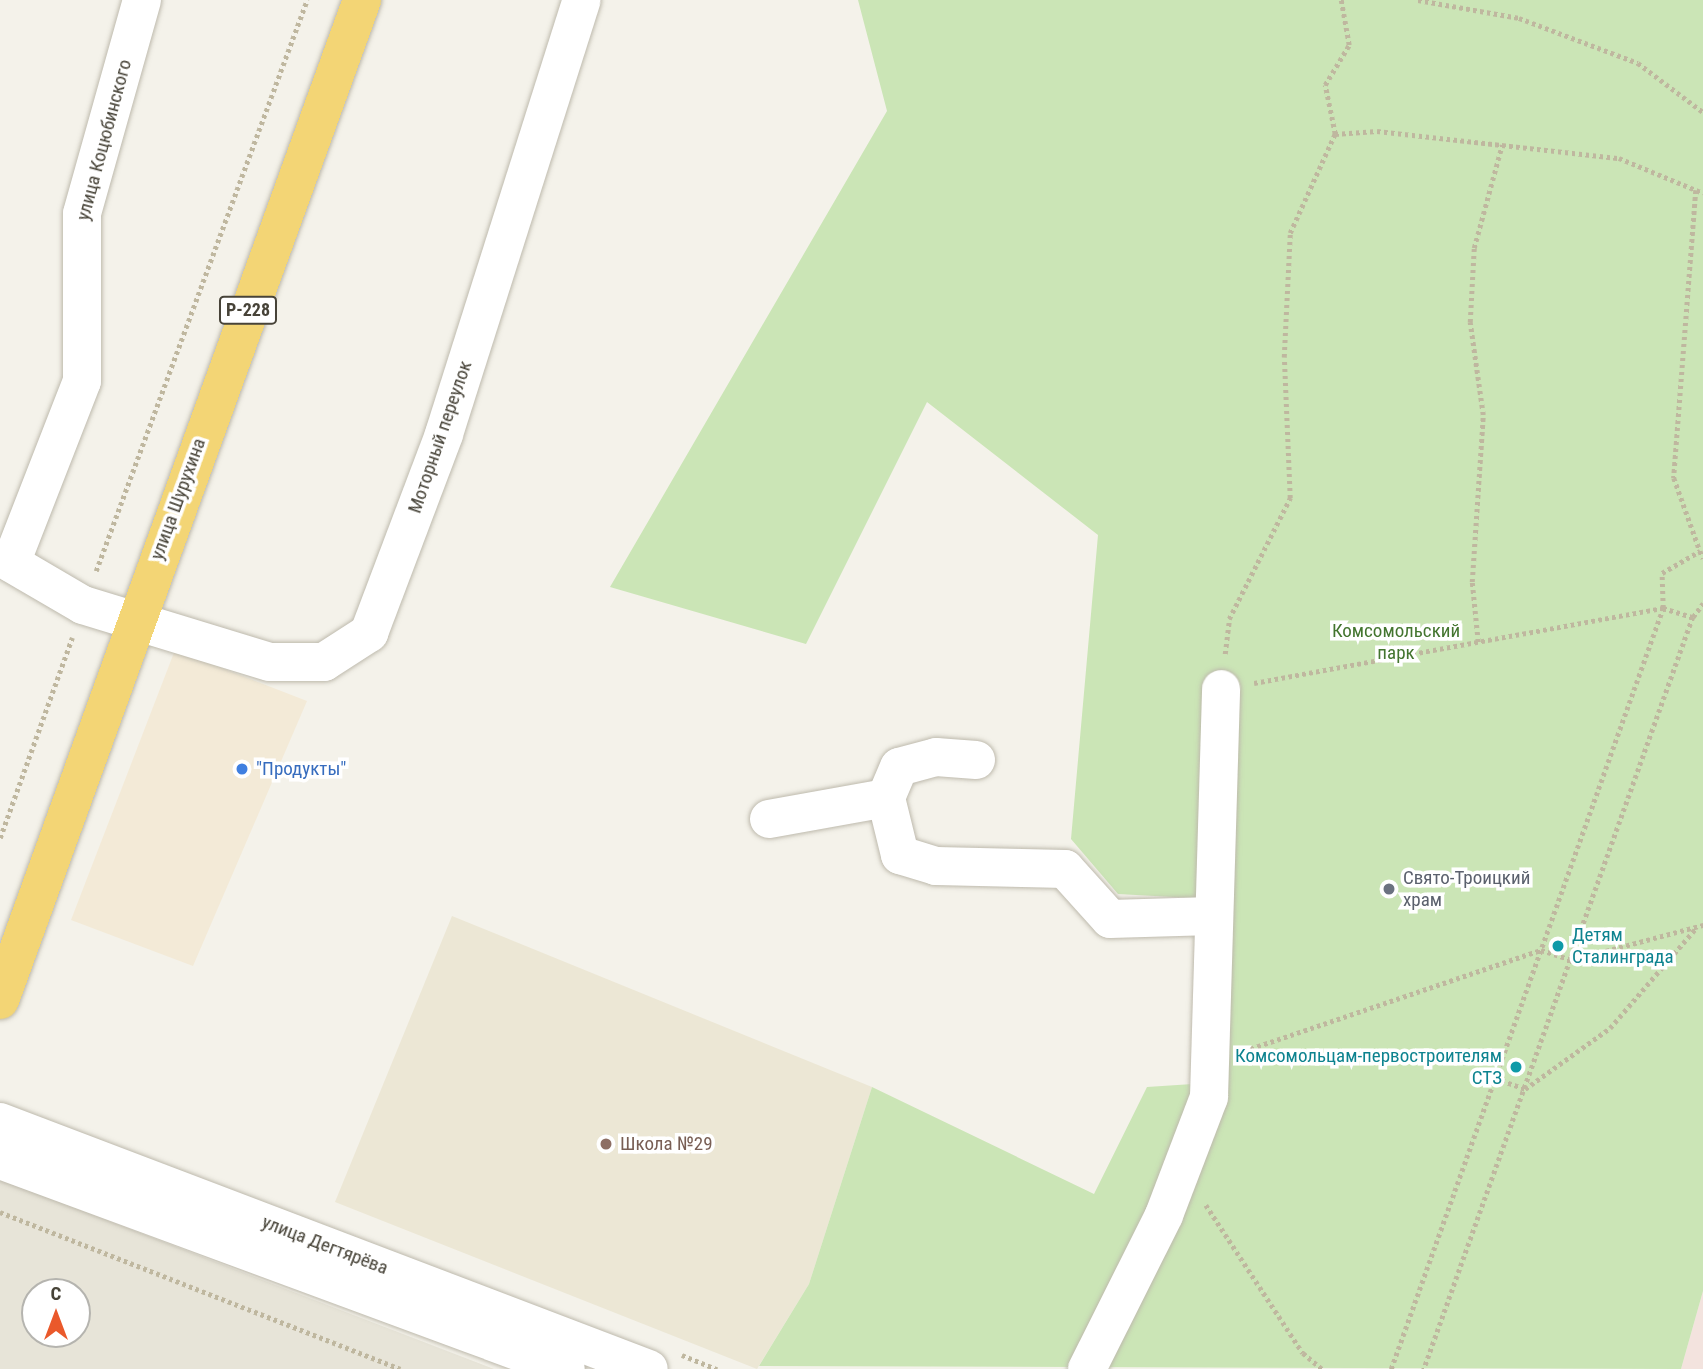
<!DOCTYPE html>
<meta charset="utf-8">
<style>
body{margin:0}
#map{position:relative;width:1703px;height:1369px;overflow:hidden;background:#f4f2ea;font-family:"Roboto Condensed",sans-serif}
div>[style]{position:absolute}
.residential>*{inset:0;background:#e7e4d8}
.commercial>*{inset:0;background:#f3ead7}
.education>*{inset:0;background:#ece7d5}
.medical>*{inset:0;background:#f3e3de}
.green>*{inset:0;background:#cbe5b6}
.path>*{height:4.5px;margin-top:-2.25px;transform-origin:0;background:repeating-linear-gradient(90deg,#bfb79f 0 3.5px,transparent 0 7px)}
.roads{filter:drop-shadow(0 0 2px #bebaad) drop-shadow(0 0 2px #bebaad)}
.minor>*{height:38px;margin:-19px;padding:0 19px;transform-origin:19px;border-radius:19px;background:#fff}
.highway>*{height:38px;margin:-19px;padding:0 19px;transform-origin:19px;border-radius:19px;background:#f3d575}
.dots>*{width:19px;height:19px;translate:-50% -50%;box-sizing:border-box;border:4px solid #fff;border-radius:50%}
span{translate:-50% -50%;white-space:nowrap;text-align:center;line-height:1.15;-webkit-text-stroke:7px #fff;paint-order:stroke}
.shield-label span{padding:2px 5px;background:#fff;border:2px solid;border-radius:5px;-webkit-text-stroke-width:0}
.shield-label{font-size:18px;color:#474338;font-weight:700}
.street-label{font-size:19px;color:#474338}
.park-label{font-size:19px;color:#43752f}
.shop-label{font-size:19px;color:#366cbe}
.left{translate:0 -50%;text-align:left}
.worship-label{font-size:19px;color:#5b616d}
.culture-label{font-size:19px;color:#0d838f}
.right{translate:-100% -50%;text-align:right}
.education-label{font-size:19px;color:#785e54}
.north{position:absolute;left:21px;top:1278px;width:70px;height:70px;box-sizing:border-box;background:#fff;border:2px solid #b5b4af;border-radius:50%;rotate:0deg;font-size:19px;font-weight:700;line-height:28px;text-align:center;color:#474338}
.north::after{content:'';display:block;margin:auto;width:24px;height:32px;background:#ea592b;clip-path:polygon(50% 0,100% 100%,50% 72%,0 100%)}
</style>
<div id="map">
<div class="residential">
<div style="clip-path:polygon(evenodd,0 1179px,494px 1369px,0 1369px,0 1179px,35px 1292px,77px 1292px,77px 1334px,35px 1334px,35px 1292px)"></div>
</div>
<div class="commercial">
<div style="clip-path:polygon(175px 650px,307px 701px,193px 966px,71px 920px)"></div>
</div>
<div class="education">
<div style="clip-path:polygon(452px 916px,872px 1087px,809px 1284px,757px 1369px,335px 1202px)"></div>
</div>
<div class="medical">
<div style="clip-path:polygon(1703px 1291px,1703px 1369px,1681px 1369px)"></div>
</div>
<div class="green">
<div style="clip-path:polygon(858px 0,1703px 0,1703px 1291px,1681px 1369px,759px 1366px,809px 1284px,872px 1087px,1094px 1194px,1147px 1087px,1223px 1082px,1228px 900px,1118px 894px,1071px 839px,1098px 535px,927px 402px,806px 644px,610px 587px,887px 111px)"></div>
</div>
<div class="path">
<div style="left:1418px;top:0;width:103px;rotate:10.1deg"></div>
<div style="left:1519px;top:18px;width:127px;rotate:20.7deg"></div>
<div style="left:1638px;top:63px;width:81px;rotate:37deg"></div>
<div style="left:1335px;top:134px;width:50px;rotate:-101.5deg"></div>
<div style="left:1325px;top:85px;width:47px;rotate:-59deg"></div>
<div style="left:1349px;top:45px;width:46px;rotate:-100.1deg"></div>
<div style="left:1696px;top:190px;width:289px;rotate:94.4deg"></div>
<div style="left:1674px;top:478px;width:77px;rotate:70.4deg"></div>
<div style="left:96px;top:571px;width:609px;rotate:-69.72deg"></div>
<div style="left:1693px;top:617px;width:17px;rotate:-54deg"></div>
<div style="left:1478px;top:642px;width:60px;rotate:-95.7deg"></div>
<div style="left:1472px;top:582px;width:167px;rotate:-86.2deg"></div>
<div style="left:1483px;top:415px;width:94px;rotate:-98deg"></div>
<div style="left:1470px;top:322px;width:74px;rotate:-86.9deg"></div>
<div style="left:1474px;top:248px;width:107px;rotate:-74.8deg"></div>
<div style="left:1225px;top:654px;width:35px;rotate:-83deg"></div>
<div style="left:1229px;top:619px;width:136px;rotate:-63.2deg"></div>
<div style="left:1290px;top:498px;width:141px;rotate:-92.4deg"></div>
<div style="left:1284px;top:357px;width:124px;rotate:-87.2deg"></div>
<div style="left:1290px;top:233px;width:109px;rotate:-65.6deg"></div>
<div style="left:1335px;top:134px;width:42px;rotate:-4.1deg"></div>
<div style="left:1377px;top:131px;width:244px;rotate:6.4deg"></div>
<div style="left:1619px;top:158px;width:91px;rotate:22.6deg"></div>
<div style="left:1254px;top:683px;width:416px;rotate:-10.4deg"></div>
<div style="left:1663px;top:608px;width:35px;rotate:-92deg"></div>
<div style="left:1662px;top:573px;width:44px;rotate:-30.1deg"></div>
<div style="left:1700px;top:551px;width:8px;rotate:67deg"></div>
<div style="left:0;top:838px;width:213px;rotate:-70.2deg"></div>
<div style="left:1244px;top:1051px;width:314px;rotate:-18.8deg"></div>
<div style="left:1541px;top:950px;width:33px;rotate:18deg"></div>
<div style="left:1572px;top:960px;width:136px;rotate:-15deg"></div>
<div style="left:1495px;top:1078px;width:32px;rotate:20deg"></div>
<div style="left:1525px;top:1089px;width:105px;rotate:-35.7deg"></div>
<div style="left:1610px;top:1028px;width:133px;rotate:-49.3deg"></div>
<div style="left:1206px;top:1205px;width:177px;rotate:56.8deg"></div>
<div style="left:1303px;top:1353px;width:25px;rotate:40deg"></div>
<div style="left:0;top:1212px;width:430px;rotate:21.4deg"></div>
<div style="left:682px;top:1355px;width:38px;rotate:22deg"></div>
<div style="left:1391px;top:1369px;width:808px;rotate:-70.33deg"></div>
<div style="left:1663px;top:608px;width:31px;rotate:17deg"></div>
<div style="left:1693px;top:617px;width:799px;rotate:109.68deg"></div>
</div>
<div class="roads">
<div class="minor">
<div style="left:142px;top:0;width:222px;rotate:105.7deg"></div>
<div style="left:82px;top:214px;width:167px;rotate:90deg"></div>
<div style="left:82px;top:381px;width:195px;rotate:111.3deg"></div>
<div style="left:11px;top:563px;width:83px;rotate:30.3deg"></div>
<div style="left:83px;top:605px;width:195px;rotate:17deg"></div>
<div style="left:270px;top:662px;width:54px"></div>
<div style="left:324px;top:662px;width:54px;rotate:-32.8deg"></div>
<div style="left:369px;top:633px;width:213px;rotate:-69.3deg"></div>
<div style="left:444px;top:434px;width:455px;rotate:-72.4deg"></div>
<div style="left:976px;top:760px;width:40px;rotate:-175.7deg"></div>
<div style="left:936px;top:757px;width:38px;rotate:165deg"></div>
<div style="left:899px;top:767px;width:34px;rotate:113deg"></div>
<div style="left:886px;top:798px;width:59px;rotate:76.2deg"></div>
<div style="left:900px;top:855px;width:38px;rotate:17deg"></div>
<div style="left:936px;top:866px;width:129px;rotate:1.3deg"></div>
<div style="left:1065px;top:869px;width:67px;rotate:48deg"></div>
<div style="left:1110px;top:919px;width:103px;rotate:-1.7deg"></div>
<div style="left:769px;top:819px;width:119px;rotate:-10.2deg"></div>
<div style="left:0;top:1122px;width:694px;rotate:20.84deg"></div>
<div style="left:0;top:1160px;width:603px;rotate:20.27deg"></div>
<div style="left:1087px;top:1369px;width:172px;rotate:-63.4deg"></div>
<div style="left:1164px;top:1215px;width:126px;rotate:-69.1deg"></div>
<div style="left:1209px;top:1097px;width:408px;rotate:-88.3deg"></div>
</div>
<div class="highway">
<div style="left:0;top:1000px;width:1064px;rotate:-70.1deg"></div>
</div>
</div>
<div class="dots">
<div style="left:242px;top:769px;background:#3f7fe0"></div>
<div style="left:1389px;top:889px;background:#6b7280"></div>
<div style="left:1558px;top:946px;background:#0f9aa8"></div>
<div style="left:1516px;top:1067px;background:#0f9aa8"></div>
<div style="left:606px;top:1144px;background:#8d6e63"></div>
</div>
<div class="shield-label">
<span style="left:248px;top:310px">Р-228</span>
</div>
<div class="street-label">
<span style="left:104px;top:140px;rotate:-75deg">улица Коцюбинского</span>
<span style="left:440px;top:437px;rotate:-71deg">Моторный переулок</span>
<span style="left:178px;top:499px;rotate:-70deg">улица Шурухина</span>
<span style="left:325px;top:1245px;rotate:21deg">улица Дегтярёва</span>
</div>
<div class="park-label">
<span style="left:1396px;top:642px">Комсомольский<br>парк</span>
</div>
<div class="shop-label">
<span class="left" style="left:256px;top:769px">"Продукты"</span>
</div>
<div class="worship-label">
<span class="left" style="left:1403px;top:889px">Свято-Троицкий<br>храм</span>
</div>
<div class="culture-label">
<span class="left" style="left:1572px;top:946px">Детям<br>Сталинграда</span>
<span class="right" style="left:1502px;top:1067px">Комсомольцам-первостроителям<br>СТЗ</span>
</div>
<div class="education-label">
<span class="left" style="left:620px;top:1144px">Школа №29</span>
</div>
<div class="north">С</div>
</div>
